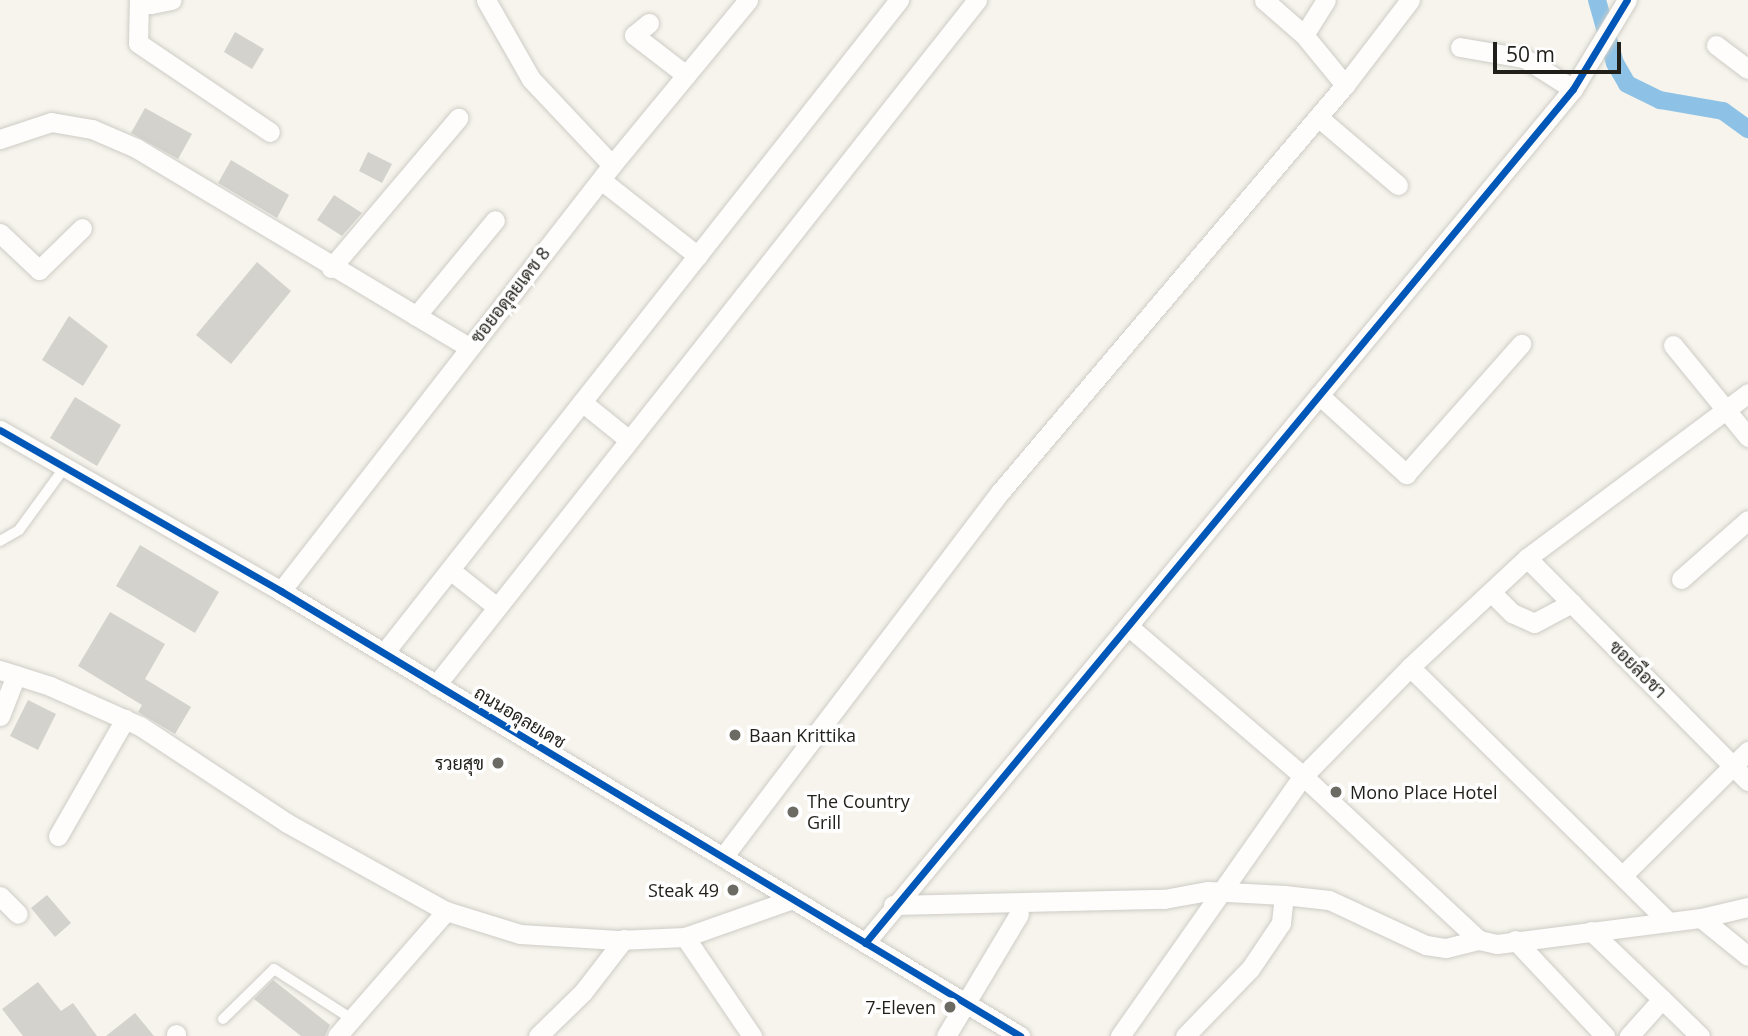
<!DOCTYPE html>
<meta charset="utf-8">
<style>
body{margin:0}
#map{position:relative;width:1748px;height:1036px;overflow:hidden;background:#f6f4ec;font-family:"Open Sans",Sarabun,sans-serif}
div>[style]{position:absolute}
.canal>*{height:18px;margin:-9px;padding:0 9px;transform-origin:9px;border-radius:9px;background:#8dc2e6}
.building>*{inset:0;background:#d3d2cc}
.roads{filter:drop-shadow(0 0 2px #ceccc6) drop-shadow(0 0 2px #ceccc6)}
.service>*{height:10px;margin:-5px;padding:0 5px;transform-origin:5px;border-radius:5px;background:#fefdfc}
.minor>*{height:19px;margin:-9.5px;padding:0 9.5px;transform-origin:9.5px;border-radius:9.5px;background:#fefdfc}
.cycleway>*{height:7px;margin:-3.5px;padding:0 3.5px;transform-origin:3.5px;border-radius:3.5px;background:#0057b8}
.dots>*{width:19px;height:19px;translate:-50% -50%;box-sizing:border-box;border:4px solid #fff;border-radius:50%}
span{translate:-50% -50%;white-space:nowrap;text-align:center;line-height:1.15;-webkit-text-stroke:7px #fff;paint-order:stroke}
.street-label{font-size:18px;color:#201f19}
.poi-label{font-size:18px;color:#201f19}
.left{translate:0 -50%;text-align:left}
.right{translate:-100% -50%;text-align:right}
.scale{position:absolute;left:1493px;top:42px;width:128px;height:32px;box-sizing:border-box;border:4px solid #201f19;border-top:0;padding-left:9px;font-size:21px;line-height:24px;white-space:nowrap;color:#201f19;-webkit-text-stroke:5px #fff;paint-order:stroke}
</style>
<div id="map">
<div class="canal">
<div style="left:1597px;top:0;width:66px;rotate:74.1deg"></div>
<div style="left:1615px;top:63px;width:24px;rotate:60deg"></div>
<div style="left:1627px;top:84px;width:37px;rotate:26deg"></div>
<div style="left:1660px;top:100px;width:64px;rotate:9.9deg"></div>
<div style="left:1723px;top:111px;width:31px;rotate:36deg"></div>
</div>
<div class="building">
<div style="clip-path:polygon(235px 32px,264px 49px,252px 69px,224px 52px)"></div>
<div style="clip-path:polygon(145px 108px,192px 134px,178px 159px,131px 133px)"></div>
<div style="clip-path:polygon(368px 152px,392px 164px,382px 183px,359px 171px)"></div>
<div style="clip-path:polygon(231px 160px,289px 195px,277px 218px,218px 183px)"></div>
<div style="clip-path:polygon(334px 195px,362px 213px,342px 236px,317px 220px)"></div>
<div style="clip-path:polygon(257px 262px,291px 291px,231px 364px,196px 335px)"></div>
<div style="clip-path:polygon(69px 316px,108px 346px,83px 386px,42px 360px)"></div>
<div style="clip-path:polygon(75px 397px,121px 425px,97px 466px,50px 438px)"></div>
<div style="clip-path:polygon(140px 545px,219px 592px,195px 633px,116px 586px)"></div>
<div style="clip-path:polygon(110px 612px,165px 644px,145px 679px,191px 707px,175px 734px,138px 712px,142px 705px,78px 666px)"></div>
<div style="clip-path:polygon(28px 700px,56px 714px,38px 750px,10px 736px)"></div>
<div style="clip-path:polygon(47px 895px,71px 923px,55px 937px,31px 908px)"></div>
<div style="clip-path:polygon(273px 980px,330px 1025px,325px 1036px,301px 1036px,254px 999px)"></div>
<div style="clip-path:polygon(38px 982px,61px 1011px,73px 1003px,97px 1036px,23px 1036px,2px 1009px)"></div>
<div style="clip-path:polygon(135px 1013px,154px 1036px,106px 1036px)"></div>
</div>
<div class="roads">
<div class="service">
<div style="left:0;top:541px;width:22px;rotate:-30deg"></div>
<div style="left:19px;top:530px;width:78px;rotate:-53.9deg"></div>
<div style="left:223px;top:1019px;width:71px;rotate:-44.4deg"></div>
<div style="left:274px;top:969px;width:93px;rotate:32.7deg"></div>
</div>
<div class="minor">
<div style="left:139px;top:0;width:43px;rotate:91.3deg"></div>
<div style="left:138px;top:43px;width:159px;rotate:34deg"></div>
<div style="left:144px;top:0;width:8px;rotate:30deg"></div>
<div style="left:151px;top:4px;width:21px;rotate:-11deg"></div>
<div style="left:1264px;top:0;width:53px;rotate:41.2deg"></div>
<div style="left:1304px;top:35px;width:65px;rotate:50.6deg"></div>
<div style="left:649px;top:23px;width:19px;rotate:141deg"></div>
<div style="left:634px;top:35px;width:66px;rotate:37.6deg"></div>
<div style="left:1304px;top:35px;width:41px;rotate:-57.8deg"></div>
<div style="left:1716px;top:45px;width:40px;rotate:37deg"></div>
<div style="left:1460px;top:47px;width:65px;rotate:9.8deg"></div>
<div style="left:1524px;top:58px;width:58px;rotate:32.3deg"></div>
<div style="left:1318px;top:117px;width:105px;rotate:40.4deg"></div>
<div style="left:0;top:139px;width:54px;rotate:-18.4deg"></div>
<div style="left:51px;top:122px;width:42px;rotate:9.7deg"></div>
<div style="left:92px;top:129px;width:48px;rotate:23.4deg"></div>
<div style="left:136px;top:148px;width:388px;rotate:30.9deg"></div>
<div style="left:612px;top:165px;width:214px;rotate:-50.5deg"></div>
<div style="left:601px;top:180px;width:123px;rotate:38.1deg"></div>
<div style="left:0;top:233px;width:54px;rotate:43.5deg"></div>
<div style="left:39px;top:270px;width:60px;rotate:-44.3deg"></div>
<div style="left:331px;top:268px;width:197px;rotate:-49.7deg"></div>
<div style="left:416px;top:316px;width:124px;rotate:-50.5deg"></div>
<div style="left:1673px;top:345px;width:119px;rotate:50.8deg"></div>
<div style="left:1319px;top:395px;width:118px;rotate:42.2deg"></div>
<div style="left:1406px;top:474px;width:174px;rotate:-48.5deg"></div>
<div style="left:582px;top:402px;width:60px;rotate:39deg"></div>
<div style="left:0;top:430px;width:324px;rotate:29.8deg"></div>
<div style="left:281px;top:591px;width:863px;rotate:31.05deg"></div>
<div style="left:1527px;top:558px;width:314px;rotate:45.3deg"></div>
<div style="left:450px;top:570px;width:60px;rotate:38.2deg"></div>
<div style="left:1681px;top:579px;width:89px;rotate:-41.4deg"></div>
<div style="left:281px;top:591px;width:539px;rotate:-52.15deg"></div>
<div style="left:612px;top:165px;width:118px;rotate:-133.3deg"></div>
<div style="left:531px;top:79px;width:91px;rotate:-119.7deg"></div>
<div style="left:1491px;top:592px;width:30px;rotate:45deg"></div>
<div style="left:1512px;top:613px;width:24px;rotate:24deg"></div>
<div style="left:1534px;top:623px;width:43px;rotate:-27.8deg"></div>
<div style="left:1128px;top:626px;width:230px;rotate:40.6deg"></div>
<div style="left:1303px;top:776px;width:241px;rotate:43deg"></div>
<div style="left:1479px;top:940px;width:18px;rotate:13deg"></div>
<div style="left:1497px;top:944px;width:206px;rotate:-7.3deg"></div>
<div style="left:1701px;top:918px;width:48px;rotate:-13.2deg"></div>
<div style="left:384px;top:653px;width:832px;rotate:-51.74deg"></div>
<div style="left:1410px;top:667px;width:361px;rotate:44.6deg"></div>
<div style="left:0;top:670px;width:52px;rotate:17.7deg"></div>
<div style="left:50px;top:686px;width:98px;rotate:24deg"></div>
<div style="left:140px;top:726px;width:176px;rotate:33.4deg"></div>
<div style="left:287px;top:823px;width:182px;rotate:29deg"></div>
<div style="left:446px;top:911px;width:77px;rotate:17.3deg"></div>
<div style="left:520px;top:934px;width:98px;rotate:3.5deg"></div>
<div style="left:618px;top:940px;width:67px;rotate:-2.6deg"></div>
<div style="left:685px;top:937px;width:114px;rotate:-19.4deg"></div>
<div style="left:436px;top:685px;width:873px;rotate:-51.7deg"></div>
<div style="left:0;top:716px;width:44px;rotate:-68.7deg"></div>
<div style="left:58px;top:836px;width:135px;rotate:-60.2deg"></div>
<div style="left:723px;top:857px;width:460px;rotate:-52.8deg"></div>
<div style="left:1001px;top:491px;width:532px;rotate:-49.73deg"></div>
<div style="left:1345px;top:85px;width:107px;rotate:-52.6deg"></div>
<div style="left:1624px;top:874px;width:175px;rotate:-44.8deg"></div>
<div style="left:0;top:896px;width:25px;rotate:45deg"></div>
<div style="left:893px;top:905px;width:271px;rotate:-1.3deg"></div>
<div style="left:1164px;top:899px;width:45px;rotate:-10.3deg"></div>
<div style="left:1208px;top:891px;width:76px;rotate:3deg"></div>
<div style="left:1284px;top:895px;width:45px;rotate:6.3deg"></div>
<div style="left:1329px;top:900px;width:107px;rotate:24.9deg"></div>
<div style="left:1426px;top:945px;width:20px;rotate:9deg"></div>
<div style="left:1446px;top:948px;width:34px;rotate:-14deg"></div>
<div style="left:1701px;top:918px;width:60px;rotate:39deg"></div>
<div style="left:1591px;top:931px;width:98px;rotate:43.8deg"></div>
<div style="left:1662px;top:999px;width:50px;rotate:131.7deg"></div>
<div style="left:685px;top:937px;width:120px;rotate:55.9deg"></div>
<div style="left:1515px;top:940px;width:132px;rotate:46.8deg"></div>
<div style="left:865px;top:943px;width:1109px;rotate:-50.34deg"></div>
<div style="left:1573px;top:89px;width:104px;rotate:-58.8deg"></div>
<div style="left:1662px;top:999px;width:53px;rotate:44.2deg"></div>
<div style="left:176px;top:1034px;width:2px;rotate:90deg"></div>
<div style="left:337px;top:1036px;width:166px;rotate:-48.9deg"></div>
<div style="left:538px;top:1036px;width:63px;rotate:-44.4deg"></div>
<div style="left:583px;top:992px;width:67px;rotate:-52.3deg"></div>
<div style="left:946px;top:1036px;width:142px;rotate:-59.1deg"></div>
<div style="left:1120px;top:1036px;width:318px;rotate:-54.9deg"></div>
<div style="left:1303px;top:776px;width:153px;rotate:-45.5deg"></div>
<div style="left:1410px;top:667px;width:160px;rotate:-43deg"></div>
<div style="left:1527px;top:558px;width:276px;rotate:-36.7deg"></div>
<div style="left:1185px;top:1036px;width:93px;rotate:-45.9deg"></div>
<div style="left:1250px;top:969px;width:55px;rotate:-56deg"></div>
<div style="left:1281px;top:923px;width:28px;rotate:-84deg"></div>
</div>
</div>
<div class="cycleway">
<div style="left:0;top:430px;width:324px;rotate:29.8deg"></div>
<div style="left:281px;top:591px;width:863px;rotate:31.05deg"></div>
<div style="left:865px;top:943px;width:1109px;rotate:-50.34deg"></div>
<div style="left:1573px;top:89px;width:104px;rotate:-58.8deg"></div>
</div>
<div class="dots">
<div style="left:735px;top:735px;background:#6b6a63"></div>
<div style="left:498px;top:763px;background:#6b6a63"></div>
<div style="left:1336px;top:792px;background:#6b6a63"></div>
<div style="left:793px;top:812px;background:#6b6a63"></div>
<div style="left:733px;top:890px;background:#6b6a63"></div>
<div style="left:950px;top:1007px;background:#6b6a63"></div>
</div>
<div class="street-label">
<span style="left:510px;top:295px;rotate:-52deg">ซอยอดุลยเดช 8</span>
<span style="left:1638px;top:669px;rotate:45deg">ซอยลือชา</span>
<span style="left:520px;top:717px;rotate:31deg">ถนนอดุลยเดช</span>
</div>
<div class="poi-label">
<span class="left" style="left:749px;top:735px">Baan Krittika</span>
<span class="right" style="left:484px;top:763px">รวยสุข</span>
<span class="left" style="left:1350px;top:792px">Mono Place Hotel</span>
<span class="left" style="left:807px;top:812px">The Country<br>Grill</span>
<span class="right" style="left:719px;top:890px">Steak 49</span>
<span class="right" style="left:936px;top:1007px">7-Eleven</span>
</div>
<div class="scale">50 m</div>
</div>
